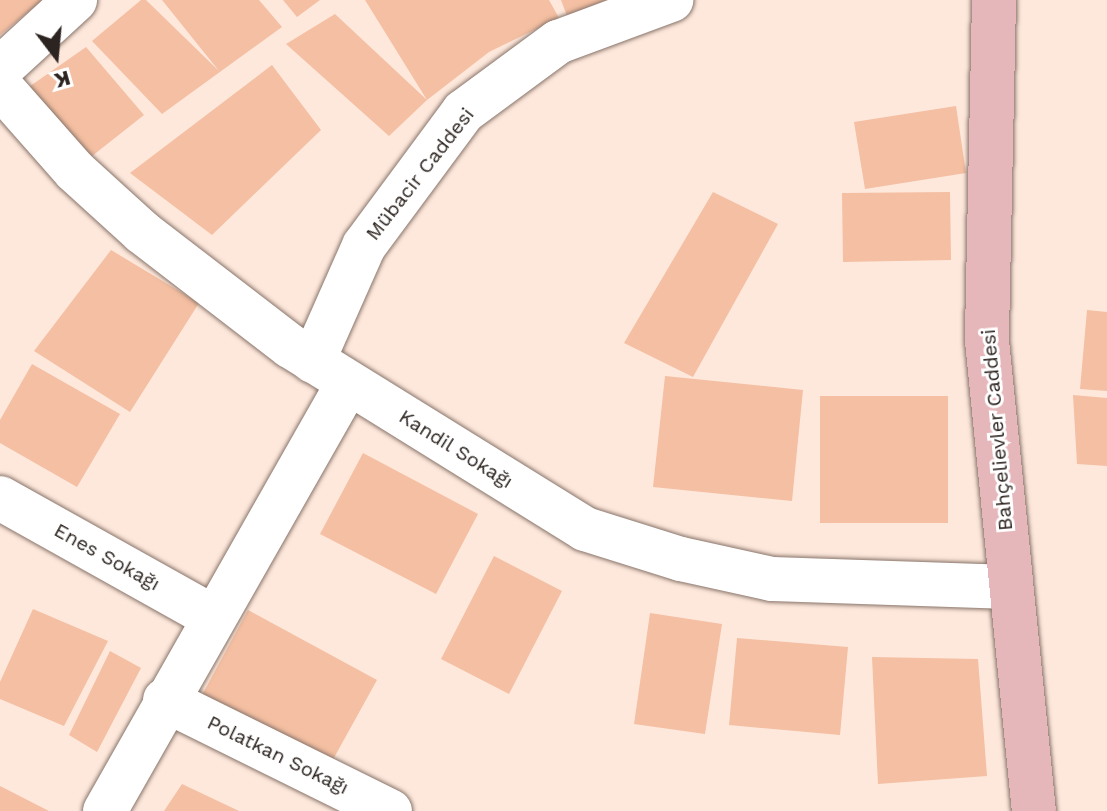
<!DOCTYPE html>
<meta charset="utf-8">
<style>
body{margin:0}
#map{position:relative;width:1107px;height:811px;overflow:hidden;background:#fee8dc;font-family:"Work Sans",sans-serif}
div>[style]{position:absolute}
.building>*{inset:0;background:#f4bfa2}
.roads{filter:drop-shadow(0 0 2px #88746a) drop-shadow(0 0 2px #88746a)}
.minor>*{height:44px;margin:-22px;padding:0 22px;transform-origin:22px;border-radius:22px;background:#fff}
.major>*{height:44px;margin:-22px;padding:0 22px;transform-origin:22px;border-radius:22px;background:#e5b7bb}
span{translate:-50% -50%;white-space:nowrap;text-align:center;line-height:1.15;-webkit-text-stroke:6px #fff;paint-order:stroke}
.street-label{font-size:20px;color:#2c2420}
.north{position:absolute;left:16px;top:16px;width:80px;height:80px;-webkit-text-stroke:6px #fff;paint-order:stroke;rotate:164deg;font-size:22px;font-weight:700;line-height:32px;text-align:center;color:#2c2420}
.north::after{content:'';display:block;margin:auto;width:28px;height:36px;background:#2c2420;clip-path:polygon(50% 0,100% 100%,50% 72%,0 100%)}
</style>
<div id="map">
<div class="building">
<div style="clip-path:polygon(0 0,43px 0,0 35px)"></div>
<div style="clip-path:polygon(141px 0,146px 0,219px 71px,162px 0,259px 0,282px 27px,162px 114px,92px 41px)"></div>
<div style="clip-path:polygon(283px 0,320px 0,297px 17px)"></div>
<div style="clip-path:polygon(365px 0,549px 0,559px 18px,489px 52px,427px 100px,389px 136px,286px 44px,335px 14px,427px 100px)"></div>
<div style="clip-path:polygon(561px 0,607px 0,567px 16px)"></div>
<div style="clip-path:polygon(86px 47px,144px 115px,87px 160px,26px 89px)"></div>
<div style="clip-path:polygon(272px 65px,321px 130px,212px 235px,130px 173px)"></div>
<div style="clip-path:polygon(956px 106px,966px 173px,865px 189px,854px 122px)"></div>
<div style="clip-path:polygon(713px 192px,778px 224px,693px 377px,624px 343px)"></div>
<div style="clip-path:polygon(950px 192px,951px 260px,843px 262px,842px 193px)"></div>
<div style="clip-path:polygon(111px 250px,199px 303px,130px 412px,34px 351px)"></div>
<div style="clip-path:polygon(1087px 310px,1107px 312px,1107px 391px,1080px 389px)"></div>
<div style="clip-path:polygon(32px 364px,120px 414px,77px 487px,0 443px,0 420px)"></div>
<div style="clip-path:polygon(665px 376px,803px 390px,792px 501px,653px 487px)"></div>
<div style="clip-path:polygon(1073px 395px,1107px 398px,1107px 466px,1077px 464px)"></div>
<div style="clip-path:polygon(820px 396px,948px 396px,948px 523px,820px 523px)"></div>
<div style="clip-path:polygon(363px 453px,478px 514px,436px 594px,320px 534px)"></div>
<div style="clip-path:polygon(494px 556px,562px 591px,509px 694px,441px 659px)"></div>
<div style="clip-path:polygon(33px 609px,108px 641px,64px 726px,0 699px,0 682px)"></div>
<div style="clip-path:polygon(248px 610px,377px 680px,330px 765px,202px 695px)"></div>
<div style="clip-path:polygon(650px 613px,722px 624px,705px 734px,634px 724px)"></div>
<div style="clip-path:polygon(737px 638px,848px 647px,840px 735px,729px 725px)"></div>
<div style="clip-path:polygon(110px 651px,141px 668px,97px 752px,69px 735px)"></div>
<div style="clip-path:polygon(872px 657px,978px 659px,987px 776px,878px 784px)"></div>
<div style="clip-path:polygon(182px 784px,239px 811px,164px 811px)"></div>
<div style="clip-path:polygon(0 786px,49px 811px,0 811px)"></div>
</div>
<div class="roads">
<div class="minor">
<div style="left:0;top:69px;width:102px;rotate:-42.6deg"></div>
<div style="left:0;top:86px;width:113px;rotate:48.6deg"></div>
<div style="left:75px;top:171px;width:91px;rotate:42.3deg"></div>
<div style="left:142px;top:232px;width:187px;rotate:37.6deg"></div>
<div style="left:290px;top:346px;width:347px;rotate:31.8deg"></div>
<div style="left:585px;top:529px;width:101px;rotate:17.4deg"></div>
<div style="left:681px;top:559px;width:93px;rotate:12.4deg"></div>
<div style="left:772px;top:579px;width:239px;rotate:1.9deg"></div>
<div style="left:313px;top:361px;width:126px;rotate:-66.1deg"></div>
<div style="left:364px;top:246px;width:167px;rotate:-53.5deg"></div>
<div style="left:463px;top:112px;width:118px;rotate:-36.4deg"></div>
<div style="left:558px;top:42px;width:121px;rotate:-20.4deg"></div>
<div style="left:0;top:498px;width:244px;rotate:29.2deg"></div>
<div style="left:165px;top:700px;width:251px;rotate:26.3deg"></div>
<div style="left:105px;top:811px;width:492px;rotate:-60.4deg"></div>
</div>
<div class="major">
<div style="left:994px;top:0;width:341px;rotate:91.2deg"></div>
<div style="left:987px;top:341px;width:472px;rotate:84.3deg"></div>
</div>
</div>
<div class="street-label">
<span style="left:420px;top:174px;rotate:-52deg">Mübacir Caddesi</span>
<span style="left:997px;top:430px;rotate:-95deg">Bahçelievler Caddesi</span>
<span style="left:456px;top:449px;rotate:32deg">Kandil Sokağı</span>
<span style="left:107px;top:557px;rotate:29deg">Enes Sokağı</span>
<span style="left:278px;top:755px;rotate:26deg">Polatkan Sokağı</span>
</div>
<div class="north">K</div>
</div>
